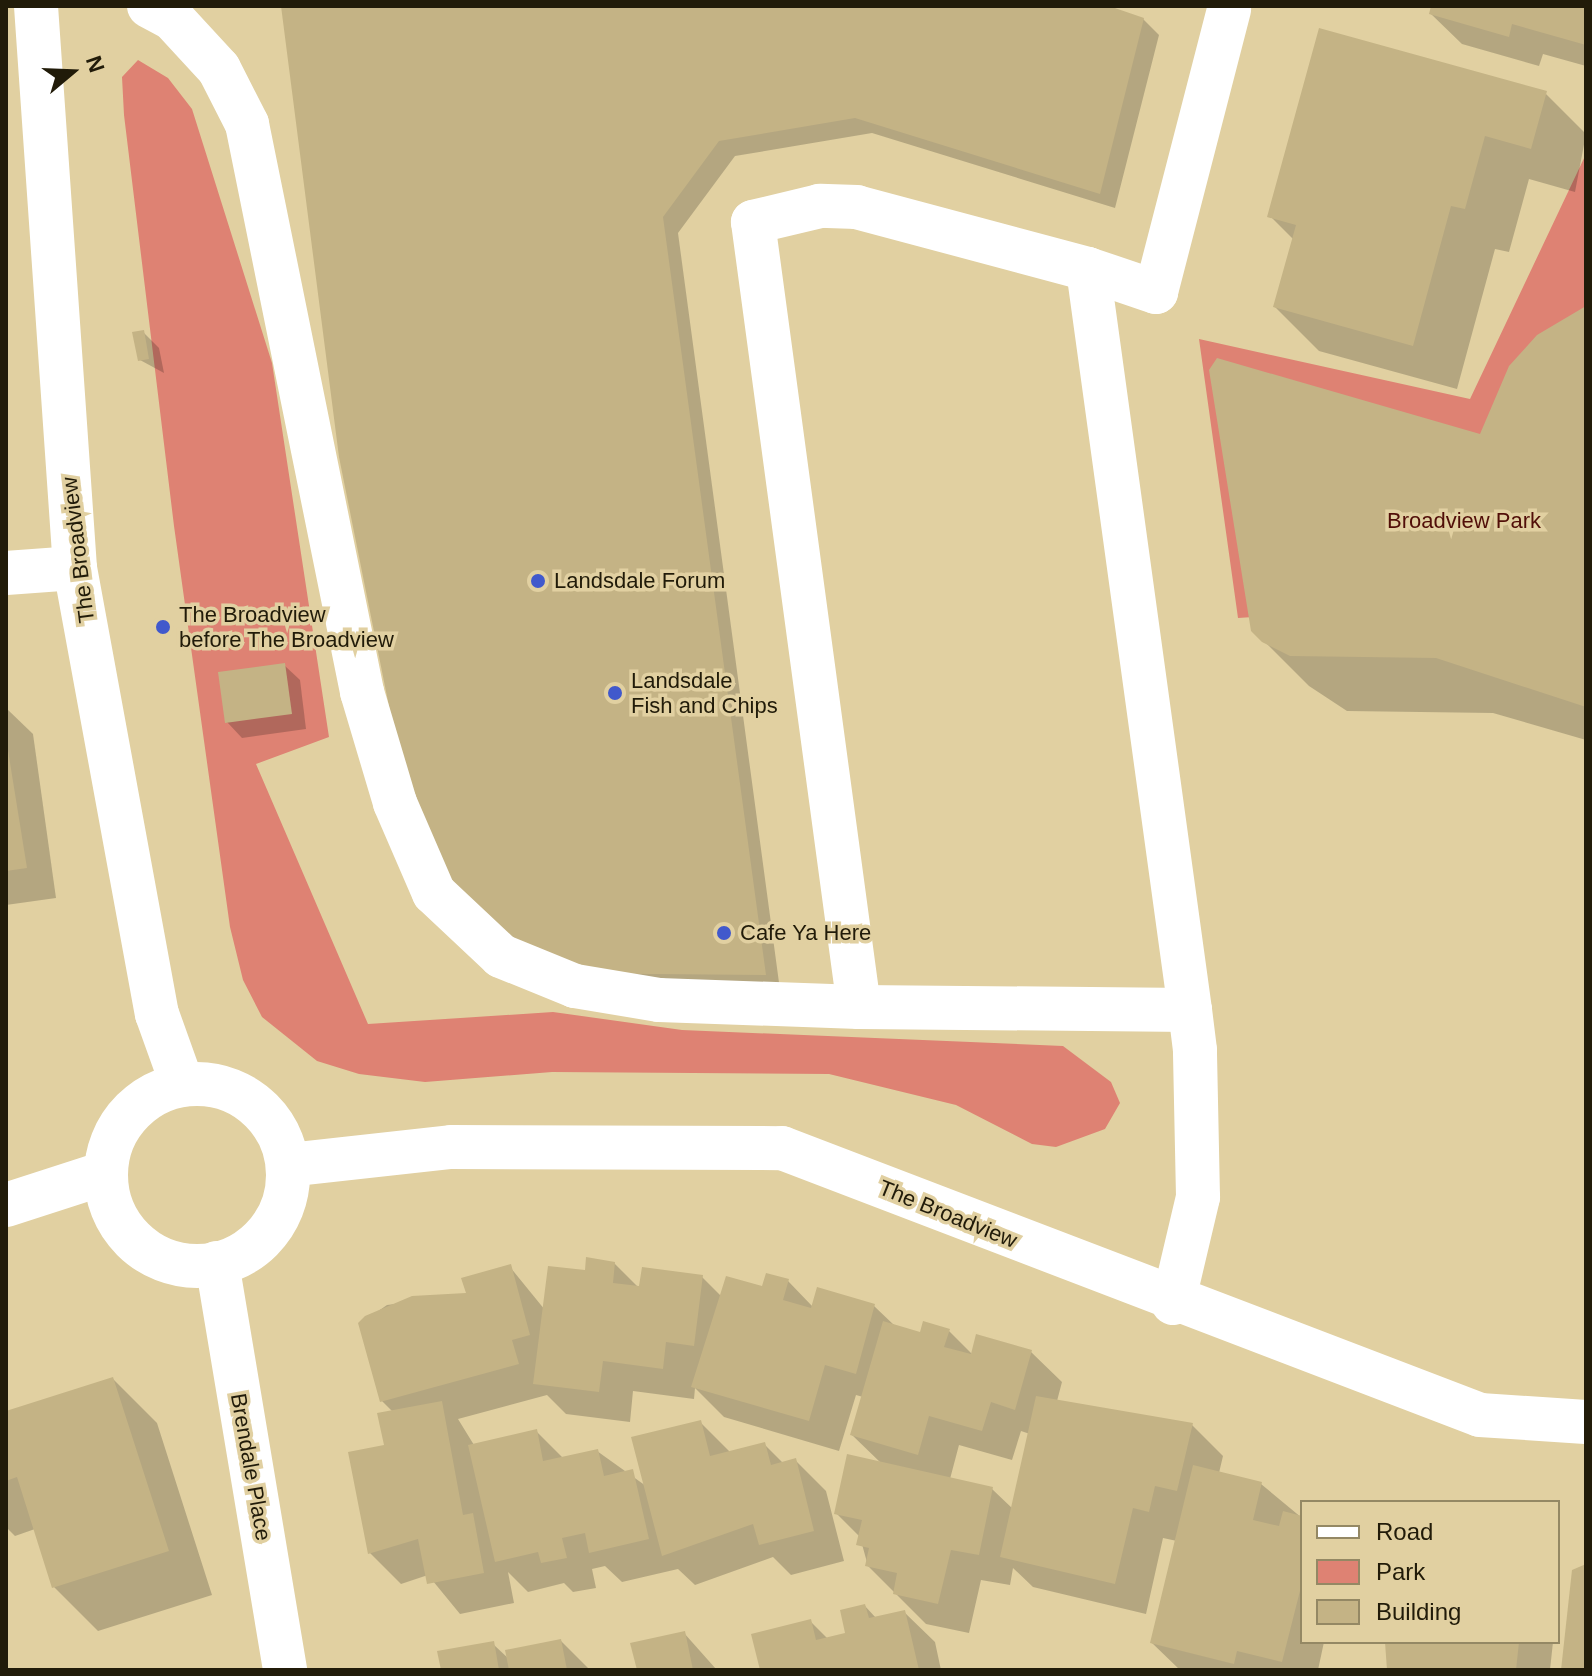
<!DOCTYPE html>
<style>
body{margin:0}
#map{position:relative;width:1592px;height:1676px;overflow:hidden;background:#e1d0a1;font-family:Helvetica,sans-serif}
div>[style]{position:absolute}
.green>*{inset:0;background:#de8273}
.shadow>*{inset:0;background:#0003}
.building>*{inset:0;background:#c4b385}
.minor>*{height:44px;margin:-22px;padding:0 22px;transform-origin:22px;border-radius:22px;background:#fff}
.minor>.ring{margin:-22px;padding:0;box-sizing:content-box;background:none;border:44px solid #fff;border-radius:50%}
.dots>*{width:22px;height:22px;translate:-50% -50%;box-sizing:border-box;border:4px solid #e1d0a1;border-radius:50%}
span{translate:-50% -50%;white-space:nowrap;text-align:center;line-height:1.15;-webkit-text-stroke:7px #e1d0a1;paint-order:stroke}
.park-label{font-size:22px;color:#510e08}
.street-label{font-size:22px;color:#211b09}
.poi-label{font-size:22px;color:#211b09}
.left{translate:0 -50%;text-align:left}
.frame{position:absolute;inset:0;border:8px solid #211b09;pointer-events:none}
.legend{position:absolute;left:1300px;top:1500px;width:260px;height:144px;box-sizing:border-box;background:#e1d0a1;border:2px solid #948864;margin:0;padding:10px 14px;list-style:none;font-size:24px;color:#211b09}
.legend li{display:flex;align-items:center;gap:16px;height:40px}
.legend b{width:40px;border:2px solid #948864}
.north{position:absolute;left:32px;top:32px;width:80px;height:80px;-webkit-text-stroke:6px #e1d0a1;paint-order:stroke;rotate:71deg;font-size:22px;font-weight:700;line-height:32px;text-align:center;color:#211b09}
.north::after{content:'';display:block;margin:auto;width:28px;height:36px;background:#211b09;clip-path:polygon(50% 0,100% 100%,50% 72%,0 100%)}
</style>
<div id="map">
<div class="green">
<div style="clip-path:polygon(138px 60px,168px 78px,192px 109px,272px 363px,329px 737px,256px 764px,368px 1024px,553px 1012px,682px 1030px,1063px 1046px,1111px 1082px,1120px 1103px,1105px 1129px,1056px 1147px,1032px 1144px,956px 1105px,829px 1074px,552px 1072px,425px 1082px,359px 1074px,317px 1061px,262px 1017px,243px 980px,230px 927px,174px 526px,124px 115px,122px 77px)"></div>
<div style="clip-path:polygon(1586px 154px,1586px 699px,1356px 610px,1238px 618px,1199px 339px,1470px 399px)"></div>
</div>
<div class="shadow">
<div style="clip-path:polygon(283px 6px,1103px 6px,1143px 19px,1159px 35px,1115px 208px,872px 133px,735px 156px,678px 233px,780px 990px,559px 987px)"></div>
<div style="clip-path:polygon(1433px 6px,1586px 6px,1586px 66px,1543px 54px,1539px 66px,1462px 44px,1431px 14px)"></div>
<div style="clip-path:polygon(1545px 93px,1586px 134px,1575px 192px,1529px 179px,1509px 252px,1495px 249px,1457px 389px,1319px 351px,1275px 307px,1294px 240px,1270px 216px)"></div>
<div style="clip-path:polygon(1586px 310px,1586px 740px,1493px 713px,1347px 711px,1309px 686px,1253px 630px,1481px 437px)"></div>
<div style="clip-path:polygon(143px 332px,159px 348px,164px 373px,140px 360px)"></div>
<div style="clip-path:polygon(284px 665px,300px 680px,306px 729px,242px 738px,227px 722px)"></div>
<div style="clip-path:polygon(6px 708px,33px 734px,56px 898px,6px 905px)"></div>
<div style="clip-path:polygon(evenodd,614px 1263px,641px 1290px,702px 1277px,721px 1296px,788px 1281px,813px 1307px,874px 1306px,895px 1326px,921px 1334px,949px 1331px,973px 1355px,1031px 1352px,1062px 1382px,1057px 1401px,1192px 1425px,1223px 1456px,1219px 1473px,1261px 1484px,1302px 1518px,1302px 1642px,1324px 1642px,1318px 1670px,1180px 1670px,1152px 1643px,1177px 1541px,1163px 1538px,1146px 1614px,1033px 1587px,1013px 1568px,1010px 1585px,981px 1580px,969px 1633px,926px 1624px,868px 1566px,860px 1537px,836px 1513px,882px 1464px,852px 1435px,863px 1397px,856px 1395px,839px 1451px,724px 1417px,695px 1388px,694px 1399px,633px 1391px,630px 1422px,566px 1414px,547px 1395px,458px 1419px,474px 1445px,536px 1431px,564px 1459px,597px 1451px,646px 1486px,700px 1422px,731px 1453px,764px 1444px,783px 1463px,795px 1460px,826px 1491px,844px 1561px,791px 1575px,773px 1557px,695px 1585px,678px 1569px,622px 1582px,605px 1566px,592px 1569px,596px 1588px,573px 1592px,564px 1583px,528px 1592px,508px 1572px,514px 1603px,460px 1614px,428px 1575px,401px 1584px,370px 1553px,393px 1412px,382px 1401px,361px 1323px,387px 1305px,468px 1295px,510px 1267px,545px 1310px,587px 1272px,614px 1263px,1021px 1431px,1030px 1434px,1013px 1509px,992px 1489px,950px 1479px,959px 1445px,1012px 1460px,1021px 1431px)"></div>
<div style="clip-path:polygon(113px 1379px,157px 1423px,212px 1595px,98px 1631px,54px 1587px,35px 1529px,15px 1536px,6px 1527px,6px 1413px)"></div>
<div style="clip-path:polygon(865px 1606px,876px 1618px,904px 1612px,935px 1642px,941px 1670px,762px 1670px,810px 1621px,828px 1639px,848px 1634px)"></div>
<div style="clip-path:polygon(684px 1633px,716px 1669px,744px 1670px,639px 1670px)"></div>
<div style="clip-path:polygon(561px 1641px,590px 1670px,443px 1670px,493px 1644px,510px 1660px)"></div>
<div style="clip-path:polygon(1390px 1642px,1553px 1642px,1550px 1670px,1389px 1670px)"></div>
</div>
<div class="building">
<div style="clip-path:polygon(281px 6px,1109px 6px,1144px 18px,1100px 194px,855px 118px,719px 141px,663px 217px,766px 975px,541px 973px,420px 861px,339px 457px)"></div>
<div style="clip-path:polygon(1431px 6px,1586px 6px,1586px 45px,1512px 24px,1509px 37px,1429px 14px)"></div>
<div style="clip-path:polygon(1319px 28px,1547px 91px,1531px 149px,1485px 136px,1465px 209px,1451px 206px,1413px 346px,1273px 307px,1296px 225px,1267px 217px)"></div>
<div style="clip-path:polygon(1586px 306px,1586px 707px,1436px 658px,1290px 656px,1262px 642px,1251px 631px,1209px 370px,1217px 358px,1480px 434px,1509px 366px,1537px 335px)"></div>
<div style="clip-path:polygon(144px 330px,149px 359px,138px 361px,132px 332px)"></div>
<div style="clip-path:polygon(285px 663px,292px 714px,225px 723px,218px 672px)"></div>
<div style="clip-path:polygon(6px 738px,27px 868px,6px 871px)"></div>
<div style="clip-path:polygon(586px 1257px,615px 1262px,613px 1283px,639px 1286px,642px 1267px,703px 1275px,694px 1346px,666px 1342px,663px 1369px,603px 1361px,599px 1392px,533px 1384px,548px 1266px,585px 1270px)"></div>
<div style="clip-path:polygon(511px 1264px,530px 1335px,512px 1340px,519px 1364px,380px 1402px,358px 1323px,365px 1316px,412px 1296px,466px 1293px,461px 1278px)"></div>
<div style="clip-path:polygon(766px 1273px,789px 1279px,783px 1300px,811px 1308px,817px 1287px,875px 1304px,856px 1374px,825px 1365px,809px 1421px,691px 1387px,726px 1276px,762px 1286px)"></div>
<div style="clip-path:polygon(883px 1321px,920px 1332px,923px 1321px,950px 1329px,944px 1347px,971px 1354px,976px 1334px,1032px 1350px,1015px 1410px,991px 1402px,982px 1431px,929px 1416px,918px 1455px,850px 1435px)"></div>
<div style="clip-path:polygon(113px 1377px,169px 1551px,52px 1588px,17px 1477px,6px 1481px,6px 1411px)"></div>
<div style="clip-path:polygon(1036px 1396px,1193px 1423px,1177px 1491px,1155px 1486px,1149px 1512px,1133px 1508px,1115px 1584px,1000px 1557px)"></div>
<div style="clip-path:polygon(442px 1401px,463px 1515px,473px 1513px,484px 1573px,427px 1584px,418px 1539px,368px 1554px,348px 1452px,384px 1445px,377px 1413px)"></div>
<div style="clip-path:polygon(701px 1420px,710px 1456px,765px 1442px,771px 1465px,796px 1458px,814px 1531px,759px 1545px,753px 1524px,662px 1556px,631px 1437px)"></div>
<div style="clip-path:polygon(537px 1429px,543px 1461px,598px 1449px,604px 1476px,633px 1469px,649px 1539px,589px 1553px,585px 1533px,562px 1538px,567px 1558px,541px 1563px,538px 1552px,495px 1562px,468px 1445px)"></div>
<div style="clip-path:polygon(847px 1454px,993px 1487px,979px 1555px,951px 1550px,938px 1604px,893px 1594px,897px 1573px,865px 1566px,869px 1548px,856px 1545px,862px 1520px,834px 1514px)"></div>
<div style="clip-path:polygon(1193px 1465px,1262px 1482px,1253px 1520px,1279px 1526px,1283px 1511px,1302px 1516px,1302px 1583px,1282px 1662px,1237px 1651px,1234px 1664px,1150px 1643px)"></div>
<div style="clip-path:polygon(1586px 1564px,1586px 1670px,1561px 1670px,1572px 1570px)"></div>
<div style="clip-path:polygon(865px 1604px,869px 1618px,905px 1610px,919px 1670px,760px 1670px,751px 1634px,811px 1619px,816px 1640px,845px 1633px,840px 1610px)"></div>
<div style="clip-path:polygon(685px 1631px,693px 1670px,637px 1670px,630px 1643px)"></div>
<div style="clip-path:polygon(561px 1639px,567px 1670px,509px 1670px,505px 1650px)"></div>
<div style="clip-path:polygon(494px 1641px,499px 1670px,441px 1670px,437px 1651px)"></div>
<div style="clip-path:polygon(1385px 1642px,1519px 1642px,1516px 1670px,1387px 1670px)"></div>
</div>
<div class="minor">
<div style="left:36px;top:6px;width:563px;rotate:86.03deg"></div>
<div style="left:75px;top:568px;width:453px;rotate:79.6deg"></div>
<div style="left:157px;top:1014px;width:74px;rotate:70.3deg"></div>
<div style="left:149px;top:6px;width:26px;rotate:28deg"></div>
<div style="left:172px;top:18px;width:69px;rotate:47.3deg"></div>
<div style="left:219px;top:69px;width:62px;rotate:63deg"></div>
<div style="left:247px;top:124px;width:580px;rotate:78.55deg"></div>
<div style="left:362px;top:692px;width:116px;rotate:73.4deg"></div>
<div style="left:395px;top:803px;width:98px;rotate:66.6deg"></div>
<div style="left:434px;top:893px;width:92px;rotate:43.2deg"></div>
<div style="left:501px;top:956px;width:80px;rotate:22.1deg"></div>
<div style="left:575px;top:986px;width:85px;rotate:9.5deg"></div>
<div style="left:659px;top:1000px;width:200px;rotate:2deg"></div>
<div style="left:1088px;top:269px;width:72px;rotate:18.7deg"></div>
<div style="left:1156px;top:292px;width:292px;rotate:-75.5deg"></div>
<div style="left:6px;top:573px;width:69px;rotate:-4.1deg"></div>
<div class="ring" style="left:106px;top:1084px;width:138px;height:138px"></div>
<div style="left:288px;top:1165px;width:164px;rotate:-6.3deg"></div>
<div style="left:451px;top:1147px;width:331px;rotate:0.2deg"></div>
<div style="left:782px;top:1148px;width:747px;rotate:20.93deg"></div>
<div style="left:1480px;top:1415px;width:106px;rotate:3.8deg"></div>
<div style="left:6px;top:1205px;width:104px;rotate:-17.9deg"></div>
<div style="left:217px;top:1263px;width:413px;rotate:80.5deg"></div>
<div style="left:1173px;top:1303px;width:109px;rotate:-76.7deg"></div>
<div style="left:1198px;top:1197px;width:147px;rotate:-91.2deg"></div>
<div style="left:1195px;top:1050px;width:40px;rotate:-97.1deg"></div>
<div style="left:1190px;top:1010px;width:748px;rotate:-97.84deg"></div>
<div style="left:1088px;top:269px;width:239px;rotate:-165deg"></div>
<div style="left:857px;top:207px;width:37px;rotate:-178deg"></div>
<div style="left:820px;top:206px;width:69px;rotate:166.6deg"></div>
<div style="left:753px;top:222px;width:792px;rotate:82.31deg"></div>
<div style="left:859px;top:1007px;width:331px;rotate:0.5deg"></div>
</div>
<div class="dots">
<div style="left:538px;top:581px;background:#4159cc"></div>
<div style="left:163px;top:627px;background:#4159cc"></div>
<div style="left:615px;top:693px;background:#4159cc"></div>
<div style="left:724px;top:933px;background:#4159cc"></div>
</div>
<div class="park-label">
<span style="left:1464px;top:521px">Broadview Park</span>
</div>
<div class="street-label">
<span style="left:78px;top:550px;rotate:-97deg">The Broadview</span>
<span style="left:948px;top:1214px;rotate:22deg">The Broadview</span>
<span style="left:251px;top:1467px;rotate:80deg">Brendale Place</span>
</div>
<div class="poi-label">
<span class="left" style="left:554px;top:581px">Landsdale Forum</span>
<span class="left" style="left:179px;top:627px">The Broadview<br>before The Broadview</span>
<span class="left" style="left:631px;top:693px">Landsdale<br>Fish and Chips</span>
<span class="left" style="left:740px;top:933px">Cafe Ya Here</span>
</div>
<div class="frame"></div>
<ul class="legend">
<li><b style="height:10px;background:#fff"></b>Road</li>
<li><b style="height:22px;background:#de8273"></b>Park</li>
<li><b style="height:22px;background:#c4b385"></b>Building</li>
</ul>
<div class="north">N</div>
</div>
